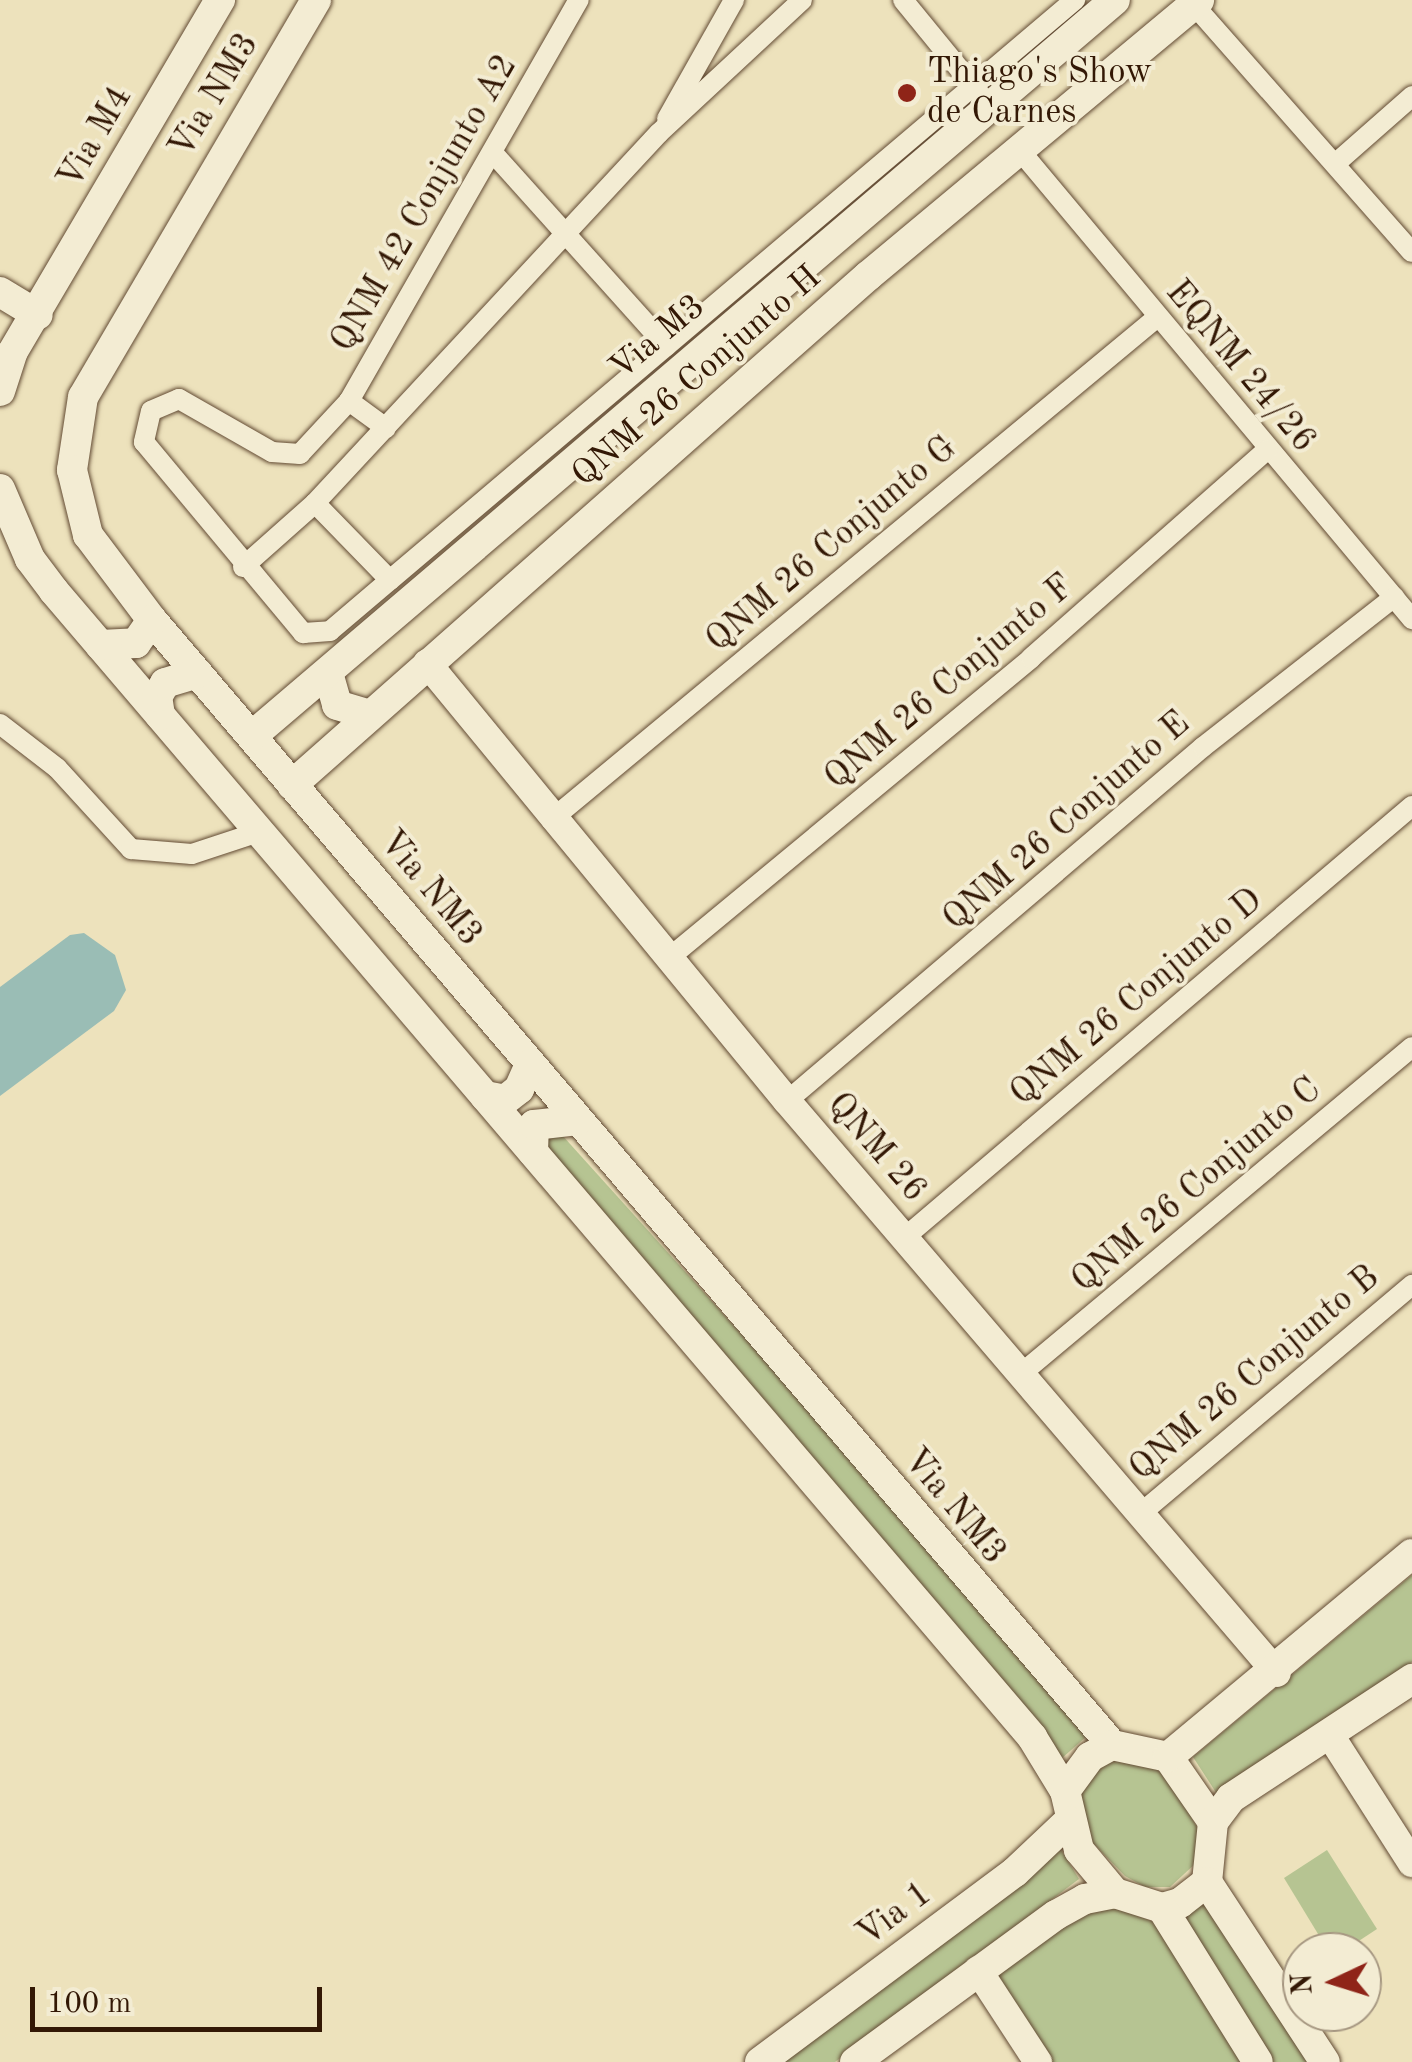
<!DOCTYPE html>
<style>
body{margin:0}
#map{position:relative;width:1412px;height:2062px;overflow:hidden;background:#ede2bc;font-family:"Old Standard TT",serif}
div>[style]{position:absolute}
.green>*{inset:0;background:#b6c492}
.water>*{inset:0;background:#9abdb5}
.roads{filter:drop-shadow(0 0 2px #624a33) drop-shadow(0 0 2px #624a33)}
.minor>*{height:20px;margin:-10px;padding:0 10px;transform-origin:10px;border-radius:10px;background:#f3ecd3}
.tertiary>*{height:28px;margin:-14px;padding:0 14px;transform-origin:14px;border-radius:14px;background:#f3ecd3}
.secondary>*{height:30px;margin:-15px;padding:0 15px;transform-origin:15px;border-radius:15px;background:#f3ecd3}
.dots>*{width:28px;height:28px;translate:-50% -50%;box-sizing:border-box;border:5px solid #f3ecd3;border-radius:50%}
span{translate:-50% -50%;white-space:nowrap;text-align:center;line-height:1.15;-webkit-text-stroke:8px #f3ecd3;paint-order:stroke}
.poi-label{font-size:35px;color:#331805}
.left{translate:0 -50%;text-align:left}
.street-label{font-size:35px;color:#331805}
.north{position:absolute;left:1282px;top:1932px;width:100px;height:100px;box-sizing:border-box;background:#f3ecd3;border:2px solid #a69781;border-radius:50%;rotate:266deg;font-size:28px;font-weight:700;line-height:40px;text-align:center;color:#331805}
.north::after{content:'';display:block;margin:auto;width:35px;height:45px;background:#8f2418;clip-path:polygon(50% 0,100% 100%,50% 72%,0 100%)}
.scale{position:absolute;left:30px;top:1987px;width:292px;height:45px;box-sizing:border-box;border:5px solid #331805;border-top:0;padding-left:12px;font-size:30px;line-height:35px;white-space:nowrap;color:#331805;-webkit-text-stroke:8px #f3ecd3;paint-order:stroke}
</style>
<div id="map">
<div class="green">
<div style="clip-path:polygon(549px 1135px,562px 1135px,790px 1388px,1087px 1736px,1061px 1759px,545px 1151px)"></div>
<div style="clip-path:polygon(1412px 1575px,1412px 1662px,1217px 1794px,1193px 1757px)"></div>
<div style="clip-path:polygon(1131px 1756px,1168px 1776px,1198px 1829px,1196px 1863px,1170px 1887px,1145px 1887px,1125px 1876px,1092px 1842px,1079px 1792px,1092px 1767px)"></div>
<div style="clip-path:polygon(1060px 1848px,1079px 1879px,835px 2062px,780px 2062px)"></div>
<div style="clip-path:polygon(1327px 1850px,1377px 1929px,1342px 1952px,1329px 1952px,1284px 1878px)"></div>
<div style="clip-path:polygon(1208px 1899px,1309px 2062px,1271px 2062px,1180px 1917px)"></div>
<div style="clip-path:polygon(1113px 1905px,1156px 1923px,1245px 2062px,1051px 2062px,998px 1980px,998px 1970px,1065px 1918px)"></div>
</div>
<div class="water">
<div style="clip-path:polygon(84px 933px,115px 955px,126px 990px,114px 1011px,0 1096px,0 987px,70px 935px)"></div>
</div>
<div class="roads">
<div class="minor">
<div style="left:903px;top:0;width:122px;rotate:50.7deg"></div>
<div style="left:1194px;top:5px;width:329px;rotate:48.6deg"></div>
<div style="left:667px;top:119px;width:137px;rotate:-60.6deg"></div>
<div style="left:1022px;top:153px;width:608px;rotate:50.07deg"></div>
<div style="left:494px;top:154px;width:258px;rotate:48.1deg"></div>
<div style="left:1335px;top:164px;width:103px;rotate:-41.4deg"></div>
<div style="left:349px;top:401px;width:72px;rotate:132.8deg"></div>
<div style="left:300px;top:454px;width:28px;rotate:-176deg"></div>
<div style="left:272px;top:452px;width:107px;rotate:-150.3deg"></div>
<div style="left:179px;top:399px;width:30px;rotate:157deg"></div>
<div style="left:151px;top:411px;width:32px;rotate:103deg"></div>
<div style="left:144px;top:442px;width:249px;rotate:50.2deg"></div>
<div style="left:303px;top:633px;width:27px;rotate:-4deg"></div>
<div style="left:330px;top:631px;width:79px;rotate:-40.4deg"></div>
<div style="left:386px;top:428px;width:46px;rotate:-143.9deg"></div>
<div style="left:349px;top:401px;width:462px;rotate:-60.2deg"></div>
<div style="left:315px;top:503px;width:107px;rotate:45.8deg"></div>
<div style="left:390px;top:580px;width:898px;rotate:-40.26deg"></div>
<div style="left:243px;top:567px;width:96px;rotate:-41.6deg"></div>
<div style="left:315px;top:503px;width:505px;rotate:-47.09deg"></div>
<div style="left:659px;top:133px;width:195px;rotate:-42.9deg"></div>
<div style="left:0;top:724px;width:72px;rotate:37.7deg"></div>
<div style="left:57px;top:768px;width:110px;rotate:47.6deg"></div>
<div style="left:131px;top:849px;width:61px;rotate:4.7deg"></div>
<div style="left:192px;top:854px;width:71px;rotate:-18.2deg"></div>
<div style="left:551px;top:820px;width:785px;rotate:-39.67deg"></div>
<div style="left:669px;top:958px;width:470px;rotate:-39.6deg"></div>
<div style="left:1031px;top:658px;width:315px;rotate:-41.4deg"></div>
<div style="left:787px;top:1101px;width:546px;rotate:-40.4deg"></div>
<div style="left:1203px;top:747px;width:243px;rotate:-38.1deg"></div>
<div style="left:904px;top:1238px;width:667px;rotate:-40.38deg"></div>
<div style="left:1022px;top:1373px;width:508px;rotate:-39.89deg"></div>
<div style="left:1140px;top:1514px;width:356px;rotate:-40.1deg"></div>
</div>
<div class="tertiary">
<div style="left:427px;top:663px;width:567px;rotate:50.58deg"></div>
<div style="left:787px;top:1101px;width:753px;rotate:49.42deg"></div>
<div style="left:1330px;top:1735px;width:152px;rotate:57.4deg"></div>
<div style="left:978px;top:1970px;width:110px;rotate:56.9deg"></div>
</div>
<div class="secondary">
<div style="left:316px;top:0;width:460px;rotate:120.4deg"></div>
<div style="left:83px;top:397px;width:74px;rotate:98.6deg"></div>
<div style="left:72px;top:470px;width:67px;rotate:76.2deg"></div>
<div style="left:88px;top:535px;width:106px;rotate:53deg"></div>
<div style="left:152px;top:620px;width:1479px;rotate:49.52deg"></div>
<div style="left:0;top:292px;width:44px;rotate:31.2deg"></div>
<div style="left:0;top:391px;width:40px;rotate:-72deg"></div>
<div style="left:12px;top:353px;width:410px;rotate:-59.5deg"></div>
<div style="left:0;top:489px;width:76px;rotate:66.8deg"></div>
<div style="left:30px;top:559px;width:40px;rotate:53deg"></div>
<div style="left:54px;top:591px;width:1507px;rotate:49.52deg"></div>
<div style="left:1032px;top:1737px;width:63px;rotate:58.6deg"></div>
<div style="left:100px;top:645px;width:36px;rotate:-3deg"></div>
<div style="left:136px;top:643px;width:28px;rotate:-55deg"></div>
<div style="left:328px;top:673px;width:33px;rotate:74deg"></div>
<div style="left:337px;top:705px;width:34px;rotate:17deg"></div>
<div style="left:160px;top:715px;width:18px;rotate:-99deg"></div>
<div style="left:157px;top:697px;width:16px;rotate:-60deg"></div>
<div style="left:165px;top:683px;width:34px;rotate:-17deg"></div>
<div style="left:252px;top:736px;width:1134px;rotate:-40.46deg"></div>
<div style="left:292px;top:785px;width:769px;rotate:-41.47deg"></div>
<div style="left:868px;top:276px;width:431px;rotate:-39.8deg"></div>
<div style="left:485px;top:1096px;width:20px;rotate:11deg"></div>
<div style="left:505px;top:1100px;width:18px;rotate:-38deg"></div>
<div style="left:519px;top:1089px;width:27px;rotate:-66deg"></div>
<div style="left:533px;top:1152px;width:27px;rotate:-88deg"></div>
<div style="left:534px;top:1125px;width:44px;rotate:-6.5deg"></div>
<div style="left:1112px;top:1745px;width:57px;rotate:12.1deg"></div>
<div style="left:1168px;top:1757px;width:79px;rotate:55.3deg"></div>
<div style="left:1213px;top:1822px;width:60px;rotate:95.7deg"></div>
<div style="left:1207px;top:1882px;width:34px;rotate:142deg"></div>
<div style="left:1180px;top:1903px;width:19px;rotate:164deg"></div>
<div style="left:1162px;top:1908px;width:49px;rotate:-162.3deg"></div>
<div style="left:1115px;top:1893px;width:56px;rotate:-129.9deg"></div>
<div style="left:1079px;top:1850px;width:61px;rotate:-103.3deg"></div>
<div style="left:1065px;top:1791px;width:42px;rotate:-53.7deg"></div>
<div style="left:1090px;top:1757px;width:25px;rotate:-29deg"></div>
<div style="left:1168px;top:1757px;width:317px;rotate:-39.8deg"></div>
<div style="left:1213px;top:1822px;width:30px;rotate:-53deg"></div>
<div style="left:1231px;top:1798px;width:217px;rotate:-33.3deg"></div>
<div style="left:1207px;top:1882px;width:215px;rotate:56.8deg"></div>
<div style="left:1162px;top:1908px;width:181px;rotate:58.1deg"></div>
<div style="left:760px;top:2062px;width:318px;rotate:-36.7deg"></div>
<div style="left:1015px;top:1872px;width:74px;rotate:-43.4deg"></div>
<div style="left:855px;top:2062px;width:249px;rotate:-36.2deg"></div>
<div style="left:1056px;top:1915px;width:33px;rotate:-29deg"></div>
<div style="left:1085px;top:1899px;width:31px;rotate:-11deg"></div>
</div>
</div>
<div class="dots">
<div style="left:907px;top:93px;background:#8f2418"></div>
</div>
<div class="poi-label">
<span class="left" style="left:927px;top:93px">Thiago's Show<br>de Carnes</span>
</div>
<div class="street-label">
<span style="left:215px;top:96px;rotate:-59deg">Via NM3</span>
<span style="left:96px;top:138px;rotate:-60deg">Via M4</span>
<span style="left:425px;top:204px;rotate:-60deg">QNM 42 Conjunto A2</span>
<span style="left:658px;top:338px;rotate:-40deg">Via M3</span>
<span style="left:1240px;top:367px;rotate:50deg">EQNM 24/26</span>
<span style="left:697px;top:377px;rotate:-41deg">QNM 26 Conjunto H</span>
<span style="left:832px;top:545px;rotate:-40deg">QNM 26 Conjunto G</span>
<span style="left:950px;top:683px;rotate:-40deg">QNM 26 Conjunto F</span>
<span style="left:1067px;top:822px;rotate:-41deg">QNM 26 Conjunto E</span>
<span style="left:430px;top:889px;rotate:50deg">Via NM3</span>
<span style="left:1137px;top:998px;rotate:-40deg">QNM 26 Conjunto D</span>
<span style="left:876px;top:1148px;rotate:49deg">QNM 26</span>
<span style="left:1197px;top:1186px;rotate:-40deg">QNM 26 Conjunto C</span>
<span style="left:1255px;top:1374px;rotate:-40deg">QNM 26 Conjunto B</span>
<span style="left:954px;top:1507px;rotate:50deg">Via NM3</span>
<span style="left:895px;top:1915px;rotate:-37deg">Via 1</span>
</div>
<div class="north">N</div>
<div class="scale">100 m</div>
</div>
